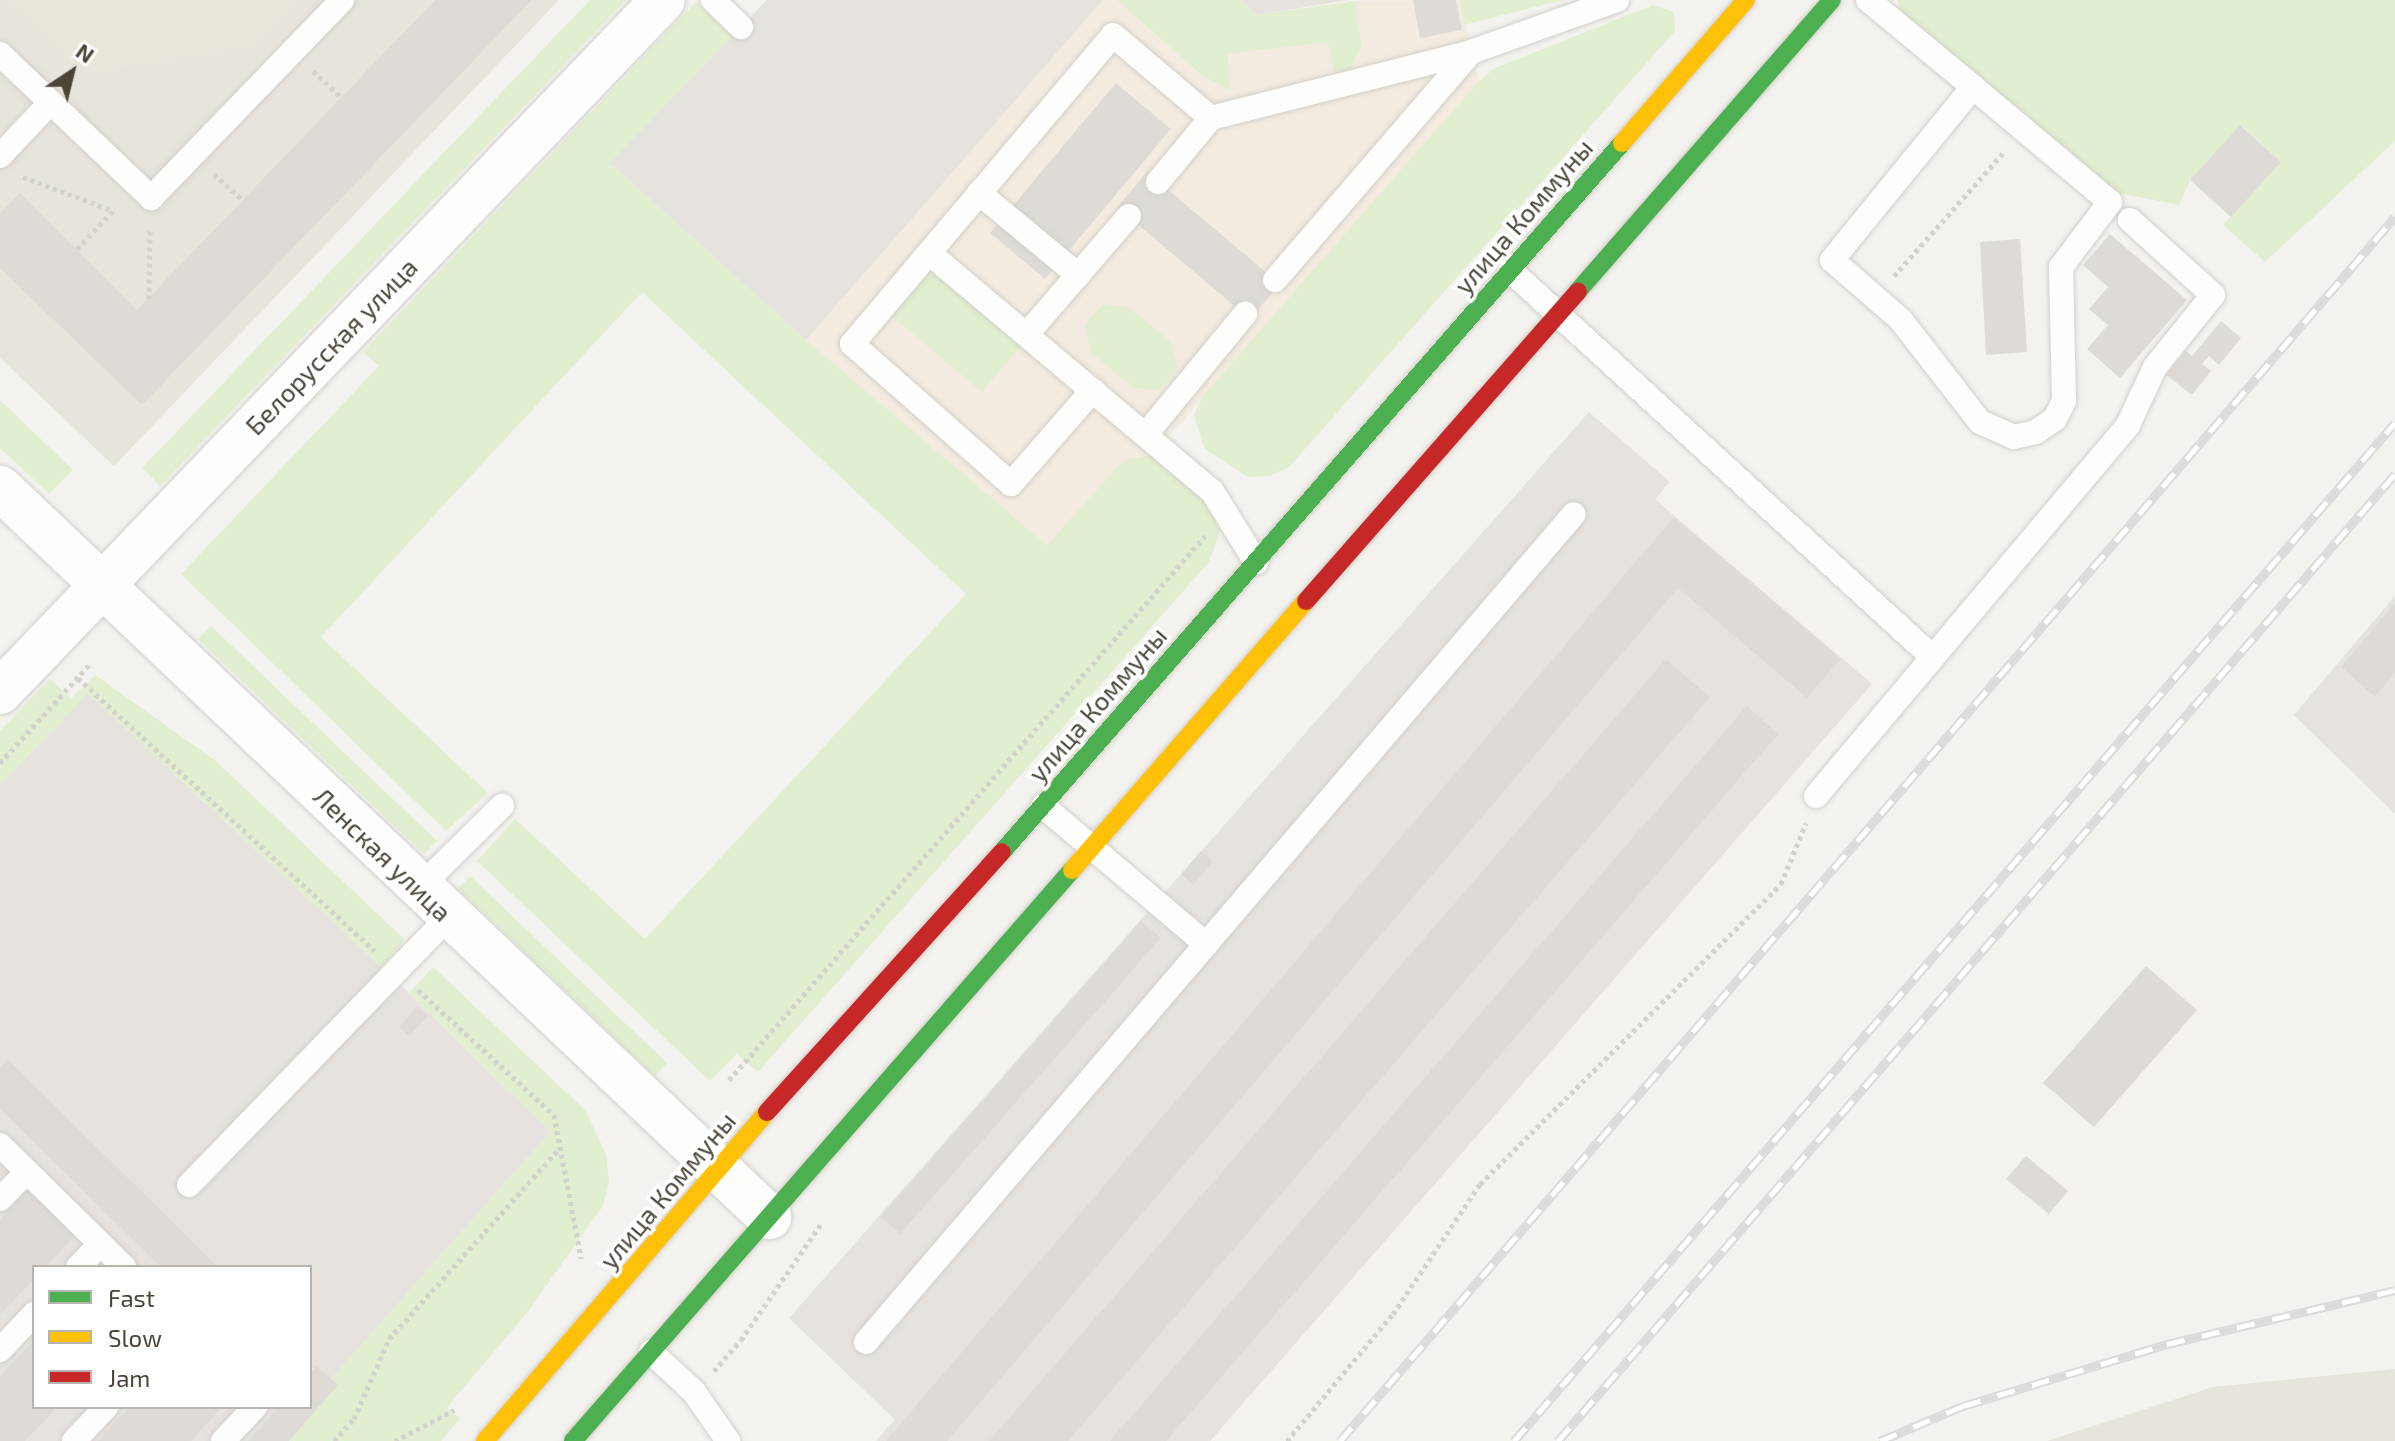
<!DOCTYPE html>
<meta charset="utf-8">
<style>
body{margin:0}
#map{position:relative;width:2395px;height:1441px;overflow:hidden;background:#f4f2ee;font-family:"Exo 2",sans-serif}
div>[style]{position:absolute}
.residential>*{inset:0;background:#e7e4dc}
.commercial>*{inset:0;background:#f3ebdf}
.industrial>*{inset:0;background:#e6e2de}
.education>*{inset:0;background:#eae5da}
.green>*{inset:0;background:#e1eecf}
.parking>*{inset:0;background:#e6e3df}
.building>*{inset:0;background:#dedbd6}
.path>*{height:5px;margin-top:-2.5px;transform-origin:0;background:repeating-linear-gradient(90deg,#d3d2cc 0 4px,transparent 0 8px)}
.roads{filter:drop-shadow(0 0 2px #d2d0cb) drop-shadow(0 0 2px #d2d0cb)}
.lane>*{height:24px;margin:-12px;padding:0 12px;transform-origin:12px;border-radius:12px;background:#fdfdfc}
.street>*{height:44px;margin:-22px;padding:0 22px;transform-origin:22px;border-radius:22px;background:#fdfdfc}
.fast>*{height:18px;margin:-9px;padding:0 9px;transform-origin:9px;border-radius:9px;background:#4caf50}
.slow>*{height:18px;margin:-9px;padding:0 9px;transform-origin:9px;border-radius:9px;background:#ffc107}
.jam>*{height:18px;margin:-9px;padding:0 9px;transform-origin:9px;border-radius:9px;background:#c62828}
.rail>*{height:9px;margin-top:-4.5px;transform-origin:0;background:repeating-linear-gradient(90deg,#fff 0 18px,#dbdbda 0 36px);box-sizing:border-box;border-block:2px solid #dbdbda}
span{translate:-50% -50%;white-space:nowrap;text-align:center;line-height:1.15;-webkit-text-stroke:7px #fff;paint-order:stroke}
.street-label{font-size:26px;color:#4b4439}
.legend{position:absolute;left:32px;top:1265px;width:280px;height:144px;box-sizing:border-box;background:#fff;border:2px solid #b7b4b0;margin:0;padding:10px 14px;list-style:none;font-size:24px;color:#4b4439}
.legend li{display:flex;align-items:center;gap:16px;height:40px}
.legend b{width:40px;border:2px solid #b7b4b0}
.north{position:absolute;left:32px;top:32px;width:80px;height:80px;-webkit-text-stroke:6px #fff;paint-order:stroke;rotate:35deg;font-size:22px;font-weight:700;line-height:32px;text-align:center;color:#4b4439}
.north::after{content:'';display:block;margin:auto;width:28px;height:36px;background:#4b4439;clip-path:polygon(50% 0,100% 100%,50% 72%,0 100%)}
</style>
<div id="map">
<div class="residential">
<div style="clip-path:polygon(0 0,559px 0,114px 466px,0 358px)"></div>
<div style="clip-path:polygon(2395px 1369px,2395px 1441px,2047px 1441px,2213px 1387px)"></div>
</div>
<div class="commercial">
<div style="clip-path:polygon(evenodd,1103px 0,1117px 0,1201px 76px,1231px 91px,1226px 54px,1329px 42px,1362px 45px,1355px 1px,1460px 0,1479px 81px,1154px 454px,1123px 462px,1047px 545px,806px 340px,1103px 0,1117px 83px,1171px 129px,1045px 279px,990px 233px,1117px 83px)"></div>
</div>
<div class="industrial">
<div style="clip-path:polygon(1241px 0,1349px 0,1256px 15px)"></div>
<div style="clip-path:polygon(1672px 514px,1872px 684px,1210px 1441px,876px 1441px)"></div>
<div style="clip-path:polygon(2395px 596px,2395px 814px,2294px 715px)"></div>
<div style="clip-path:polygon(0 1051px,218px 1267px,34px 1267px,34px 1407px,310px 1407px,310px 1358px,338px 1385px,289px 1441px,0 1441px)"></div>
</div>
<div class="education">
<div style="clip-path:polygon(7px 0,299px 0,254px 47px,85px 74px)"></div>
</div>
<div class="green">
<div style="clip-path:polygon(590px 0,626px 0,160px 486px,142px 468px)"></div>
<div style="clip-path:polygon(1117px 0,1241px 0,1256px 15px,1360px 0,1355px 1px,1362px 45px,1350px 69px,1334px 72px,1328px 42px,1227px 54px,1231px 91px,1202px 76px)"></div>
<div style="clip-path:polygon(1460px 0,1563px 0,1464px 25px)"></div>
<div style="clip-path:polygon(1898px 0,2395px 0,2395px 141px,2265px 262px,2223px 225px,2281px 162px,2241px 125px,2190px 180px,2179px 205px,2118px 193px,1926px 35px,1900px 9px)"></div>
<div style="clip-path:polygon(696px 2px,733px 36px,611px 164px,806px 340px,1047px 545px,1123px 461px,1154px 454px,1207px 502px,1220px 532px,1209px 562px,758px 1072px,737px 1054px,710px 1081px,477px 861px,515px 819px,645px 939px,966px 594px,642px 292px,321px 637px,488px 793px,446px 831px,181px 574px,379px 366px,363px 352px)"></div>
<div style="clip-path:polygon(1653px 5px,1674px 12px,1675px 31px,1289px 467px,1270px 476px,1248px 477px,1204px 448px,1194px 415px,1202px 397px,1479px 81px,1495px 68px)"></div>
<div style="clip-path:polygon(933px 268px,1023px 343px,982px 392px,892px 316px)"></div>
<div style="clip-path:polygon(1103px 304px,1130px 308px,1171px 342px,1178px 367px,1160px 390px,1134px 388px,1091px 353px,1084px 325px)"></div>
<div style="clip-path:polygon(0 400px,73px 470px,49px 494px,0 448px)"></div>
<div style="clip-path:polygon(211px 626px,437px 841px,424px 854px,198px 639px)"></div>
<div style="clip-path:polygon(95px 675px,217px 762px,405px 940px,381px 967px,174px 774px,0 955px,0 731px,50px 679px,71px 699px)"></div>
<div style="clip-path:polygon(470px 876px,667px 1063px,655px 1076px,458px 888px)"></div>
<div style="clip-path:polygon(433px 967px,585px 1110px,606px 1154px,609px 1182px,603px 1206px,526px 1314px,447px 1407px,460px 1419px,441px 1441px,289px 1441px,337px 1386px,331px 1379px,550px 1132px,409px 993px)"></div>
</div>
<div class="parking">
<div style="clip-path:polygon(767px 0,1103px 0,806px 340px,610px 163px)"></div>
<div style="clip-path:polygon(1589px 412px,1670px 482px,1655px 499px,1672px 514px,895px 1420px,789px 1318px)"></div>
<div style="clip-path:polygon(88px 694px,409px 993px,550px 1132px,331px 1379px,310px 1358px,310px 1267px,218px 1267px,0 1051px,0 785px)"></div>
</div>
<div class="building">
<div style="clip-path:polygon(435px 0,532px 0,142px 405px,0 268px,0 213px,20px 193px,137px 310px)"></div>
<div style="clip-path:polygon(1413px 0,1456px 0,1462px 30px,1420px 38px)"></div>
<div style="clip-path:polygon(1116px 83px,1171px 129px,1045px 279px,990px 233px)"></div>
<div style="clip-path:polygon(2240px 125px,2281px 162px,2231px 217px,2190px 180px)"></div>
<div style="clip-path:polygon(1147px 172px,1280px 284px,1250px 319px,1117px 207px)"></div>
<div style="clip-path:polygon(2110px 234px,2187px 300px,2120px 378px,2087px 349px,2108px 325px,2089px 309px,2108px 287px,2083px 265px)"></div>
<div style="clip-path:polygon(2020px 239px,2027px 352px,1986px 355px,1980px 242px)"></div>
<div style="clip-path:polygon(2221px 321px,2241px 338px,2219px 365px,2209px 356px,2202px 364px,2211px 371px,2192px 395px,2166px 375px,2186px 351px,2192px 356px)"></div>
<div style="clip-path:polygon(1674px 517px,1841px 659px,1807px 698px,1678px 588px,947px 1441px,886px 1441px)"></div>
<div style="clip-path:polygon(2395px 603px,2395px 673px,2375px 697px,2341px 667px)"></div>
<div style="clip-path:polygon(1666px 659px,1710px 697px,1068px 1441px,989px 1441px)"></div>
<div style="clip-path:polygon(1747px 706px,1778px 734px,1166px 1441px,1110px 1441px)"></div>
<div style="clip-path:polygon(1201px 851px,1213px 862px,1193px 885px,1181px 874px)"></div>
<div style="clip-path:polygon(1141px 921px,1161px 938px,900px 1234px,880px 1217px)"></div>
<div style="clip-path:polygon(2146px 966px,2197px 1010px,2094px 1127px,2043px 1083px)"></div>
<div style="clip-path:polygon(417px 1006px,428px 1016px,409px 1036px,399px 1027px)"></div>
<div style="clip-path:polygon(8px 1059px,218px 1267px,161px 1267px,0 1109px,0 1067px)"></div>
<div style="clip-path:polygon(2026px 1156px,2068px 1191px,2049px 1214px,2006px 1179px)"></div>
<div style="clip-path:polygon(30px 1188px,77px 1234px,45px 1267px,34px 1267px,34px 1279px,0 1315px,0 1219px)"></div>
<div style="clip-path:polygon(34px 1340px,34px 1407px,57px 1407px,25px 1441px,0 1441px,0 1376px)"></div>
<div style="clip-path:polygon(317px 1366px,338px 1385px,289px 1441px,248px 1441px,279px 1407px,310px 1407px,310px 1373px)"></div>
<div style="clip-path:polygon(129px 1407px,222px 1407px,191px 1441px,98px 1441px)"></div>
</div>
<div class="path">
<div style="left:313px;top:71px;width:40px;rotate:43deg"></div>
<div style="left:214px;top:174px;width:39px;rotate:42deg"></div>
<div style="left:23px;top:177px;width:97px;rotate:20.5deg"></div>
<div style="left:77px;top:249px;width:55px;rotate:-46.5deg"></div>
<div style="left:1894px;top:276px;width:166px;rotate:-48.4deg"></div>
<div style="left:149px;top:299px;width:71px;rotate:-89.2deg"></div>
<div style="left:78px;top:678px;width:403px;rotate:42.6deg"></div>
<div style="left:0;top:763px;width:134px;rotate:-47.7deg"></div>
<div style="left:418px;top:990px;width:185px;rotate:42.6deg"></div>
<div style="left:554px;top:1115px;width:146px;rotate:79.3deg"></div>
<div style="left:729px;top:1080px;width:723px;rotate:-48.81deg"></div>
<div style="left:714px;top:1371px;width:41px;rotate:-48.9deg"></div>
<div style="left:741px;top:1340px;width:141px;rotate:-55.4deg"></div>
<div style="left:334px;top:1441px;width:30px;rotate:-48deg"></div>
<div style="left:354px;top:1419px;width:87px;rotate:-66.4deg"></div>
<div style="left:389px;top:1339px;width:256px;rotate:-48.2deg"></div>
<div style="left:395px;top:1441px;width:67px;rotate:-27.7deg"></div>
<div style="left:1287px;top:1441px;width:165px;rotate:-50.2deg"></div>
<div style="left:1393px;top:1314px;width:156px;rotate:-56.2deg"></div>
<div style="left:1480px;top:1184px;width:425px;rotate:-44.9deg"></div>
<div style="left:1781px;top:884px;width:66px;rotate:-67.7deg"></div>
</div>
<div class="roads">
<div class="lane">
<div style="left:713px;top:0;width:39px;rotate:44deg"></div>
<div style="left:1868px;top:0;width:136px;rotate:39.6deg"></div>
<div style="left:1973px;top:87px;width:179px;rotate:40deg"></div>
<div style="left:2110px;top:202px;width:81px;rotate:127deg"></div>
<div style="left:2061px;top:267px;width:134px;rotate:88.7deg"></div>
<div style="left:2064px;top:401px;width:20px;rotate:117deg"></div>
<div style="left:2055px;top:419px;width:23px;rotate:146deg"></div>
<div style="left:2036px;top:432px;width:23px;rotate:167deg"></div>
<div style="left:2014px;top:437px;width:37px;rotate:-156deg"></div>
<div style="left:1980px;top:422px;width:129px;rotate:-127.8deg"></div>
<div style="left:1901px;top:320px;width:91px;rotate:-139deg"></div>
<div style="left:1832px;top:260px;width:223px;rotate:-50.8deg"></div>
<div style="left:0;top:54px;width:209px;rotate:43.6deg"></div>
<div style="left:151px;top:198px;width:275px;rotate:-46deg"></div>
<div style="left:0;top:156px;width:73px;rotate:-46.7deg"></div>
<div style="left:1158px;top:182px;width:83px;rotate:-50.4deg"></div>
<div style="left:979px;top:193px;width:129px;rotate:39.6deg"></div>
<div style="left:929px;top:253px;width:370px;rotate:40.1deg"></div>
<div style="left:1212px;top:491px;width:84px;rotate:58.2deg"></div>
<div style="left:1510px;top:270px;width:570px;rotate:42.51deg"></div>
<div style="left:1275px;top:280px;width:301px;rotate:-49.3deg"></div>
<div style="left:1471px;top:52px;width:155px;rotate:-19.6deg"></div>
<div style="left:1027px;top:334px;width:156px;rotate:-49.2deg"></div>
<div style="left:1093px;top:390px;width:125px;rotate:131.1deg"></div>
<div style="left:1011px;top:484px;width:212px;rotate:-138.6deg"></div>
<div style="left:852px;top:344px;width:404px;rotate:-49.8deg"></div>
<div style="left:1113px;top:35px;width:128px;rotate:40.3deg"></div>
<div style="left:1211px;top:118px;width:268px;rotate:-14.2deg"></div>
<div style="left:1146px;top:434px;width:156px;rotate:-50.5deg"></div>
<div style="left:1816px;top:796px;width:485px;rotate:-49.9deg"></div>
<div style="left:2128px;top:425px;width:64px;rotate:-65deg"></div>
<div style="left:2155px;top:367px;width:92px;rotate:-51.1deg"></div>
<div style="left:2213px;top:295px;width:112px;rotate:-137.9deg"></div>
<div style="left:1043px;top:806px;width:214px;rotate:40.3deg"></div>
<div style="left:419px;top:888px;width:117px;rotate:-44.7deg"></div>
<div style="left:0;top:1145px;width:174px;rotate:44.5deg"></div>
<div style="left:189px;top:1185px;width:373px;rotate:-45.9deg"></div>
<div style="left:0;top:1199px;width:38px;rotate:-45deg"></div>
<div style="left:78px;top:1267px;width:32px;rotate:-46deg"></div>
<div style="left:866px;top:1342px;width:1089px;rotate:-49.47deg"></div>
<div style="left:0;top:1350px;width:50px;rotate:-46.6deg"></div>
<div style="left:651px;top:1352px;width:59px;rotate:42.9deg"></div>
<div style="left:694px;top:1392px;width:60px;rotate:55.2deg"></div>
<div style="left:74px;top:1441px;width:47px;rotate:-46.7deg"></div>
<div style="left:223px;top:1441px;width:47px;rotate:-46.7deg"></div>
</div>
<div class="street">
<div style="left:0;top:488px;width:1060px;rotate:43.47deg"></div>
<div style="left:0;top:692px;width:958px;rotate:-46.23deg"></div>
</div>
<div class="fast">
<div style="left:1578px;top:291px;width:386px;rotate:-48.9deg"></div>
<div style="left:1002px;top:852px;width:942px;rotate:-48.83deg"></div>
<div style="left:573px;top:1441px;width:758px;rotate:-48.85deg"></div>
</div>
<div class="slow">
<div style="left:1622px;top:143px;width:189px;rotate:-49.1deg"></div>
<div style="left:1072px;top:870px;width:357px;rotate:-49deg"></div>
<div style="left:485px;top:1441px;width:433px;rotate:-49.4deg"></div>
</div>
<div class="jam">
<div style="left:1306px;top:601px;width:412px;rotate:-48.7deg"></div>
<div style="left:767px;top:1112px;width:350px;rotate:-47.9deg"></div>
</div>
</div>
<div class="rail">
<div style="left:1340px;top:1441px;width:1616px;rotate:-49.24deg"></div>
<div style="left:1514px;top:1441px;width:1346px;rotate:-49.13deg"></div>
<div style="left:1558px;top:1441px;width:1279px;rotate:-49.12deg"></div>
<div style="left:1880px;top:1441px;width:90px;rotate:-22.9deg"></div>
<div style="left:1963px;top:1406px;width:213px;rotate:-16.9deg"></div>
<div style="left:2167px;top:1344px;width:234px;rotate:-13.3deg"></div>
</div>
<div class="street-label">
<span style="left:1523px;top:216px;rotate:-49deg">улица Коммуны</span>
<span style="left:331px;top:346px;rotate:-46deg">Белорусская улица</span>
<span style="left:1097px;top:704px;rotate:-49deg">улица Коммуны</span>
<span style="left:383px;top:854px;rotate:44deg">Ленская улица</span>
<span style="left:667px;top:1190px;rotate:-50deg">улица Коммуны</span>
</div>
<ul class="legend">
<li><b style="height:10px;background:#4caf50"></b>Fast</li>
<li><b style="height:10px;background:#ffc107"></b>Slow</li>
<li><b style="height:10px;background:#c62828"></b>Jam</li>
</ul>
<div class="north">N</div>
</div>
